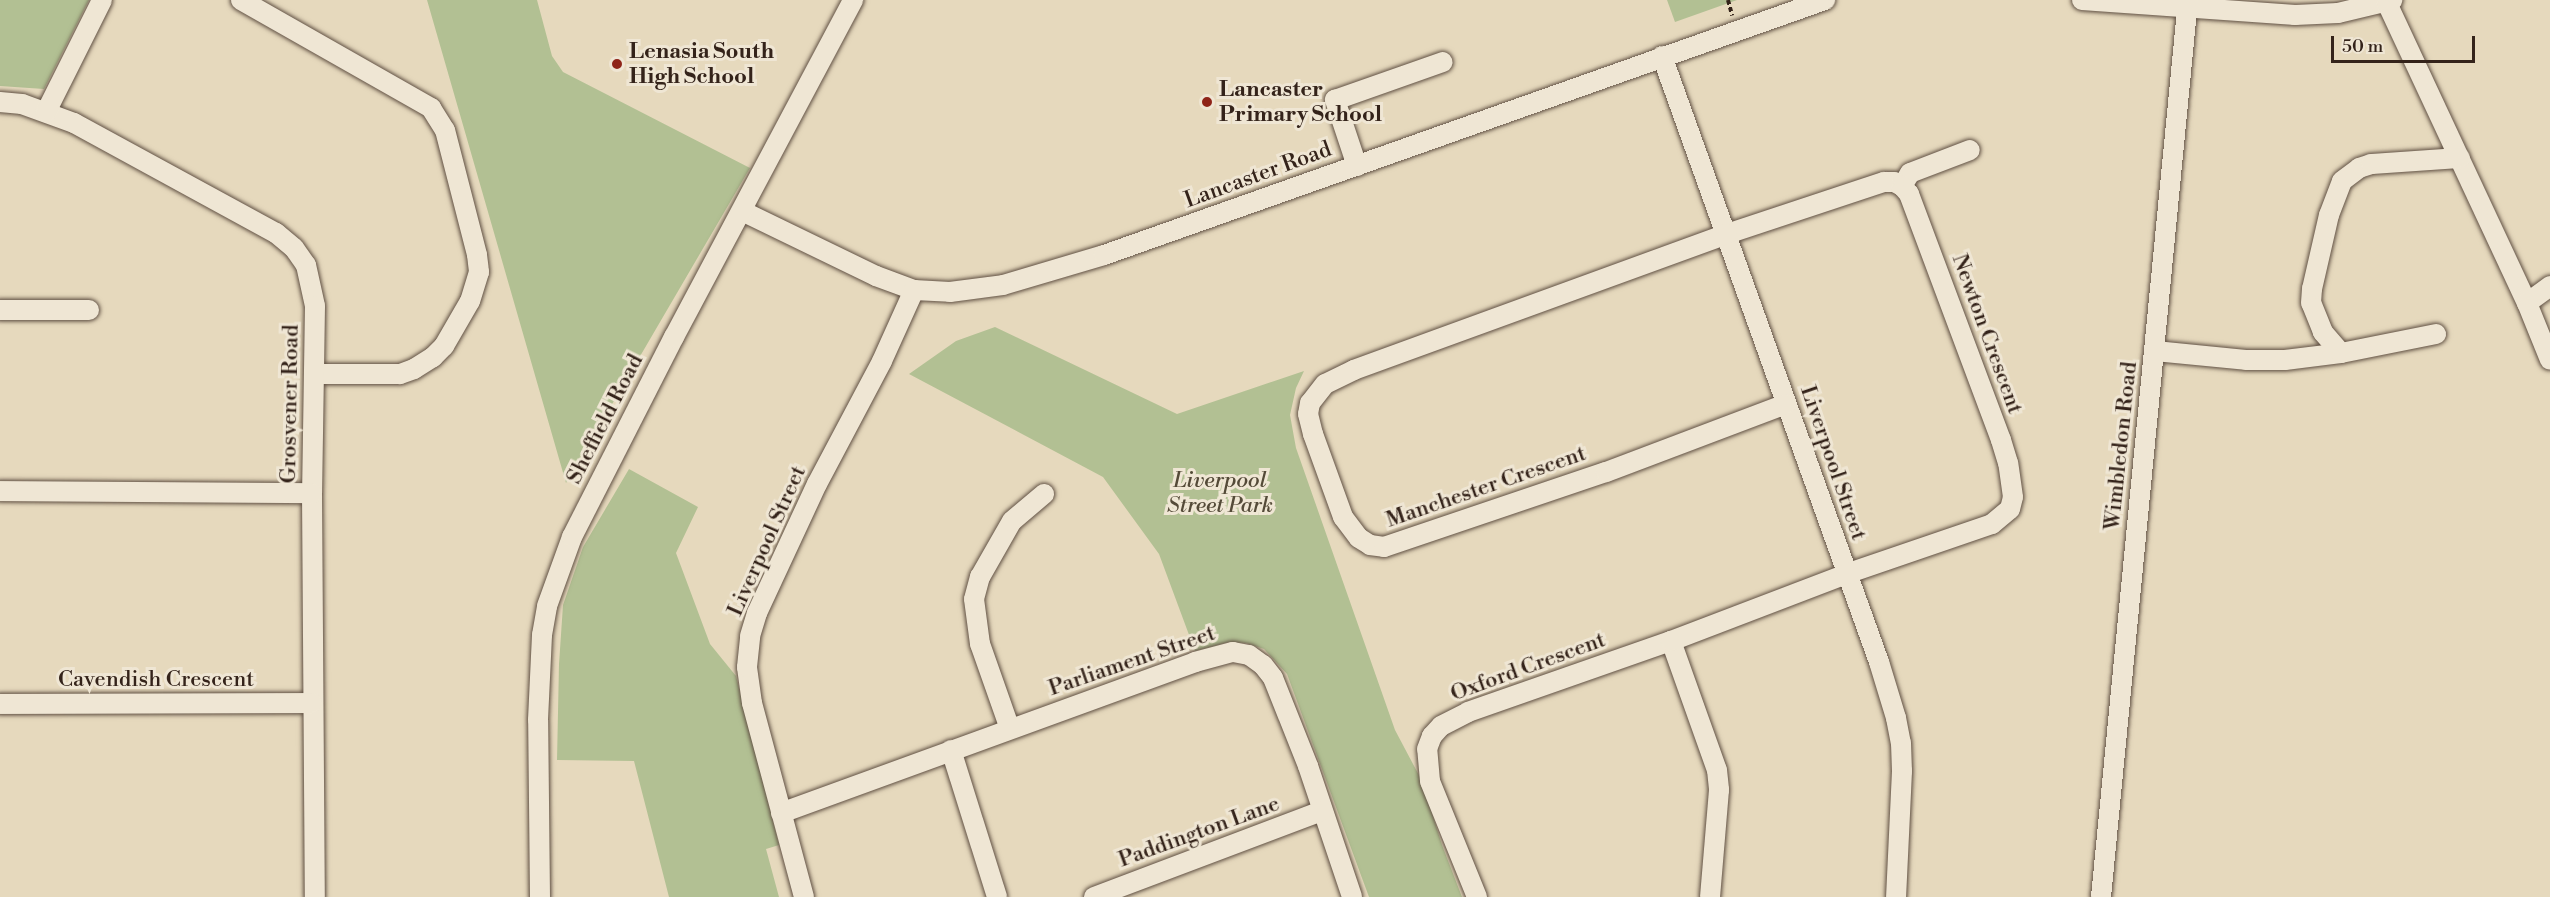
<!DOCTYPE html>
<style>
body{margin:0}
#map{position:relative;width:2550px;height:897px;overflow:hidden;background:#e6d9bd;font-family:"Libre Bodoni",serif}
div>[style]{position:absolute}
.green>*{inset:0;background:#b2c093}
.path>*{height:4px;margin-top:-2px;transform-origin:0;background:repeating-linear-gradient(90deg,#34231a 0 4.5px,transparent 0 7.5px)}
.roads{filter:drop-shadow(0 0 2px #605043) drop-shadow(0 0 2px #605043)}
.minor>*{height:20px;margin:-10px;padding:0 10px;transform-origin:10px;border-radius:10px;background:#efe6d4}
.dots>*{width:16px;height:16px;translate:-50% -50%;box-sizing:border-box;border:3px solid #efe6d4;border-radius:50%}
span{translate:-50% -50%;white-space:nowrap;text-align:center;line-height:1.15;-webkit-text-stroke:6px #efe6d4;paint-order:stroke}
.poi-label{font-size:22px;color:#34231a;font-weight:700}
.left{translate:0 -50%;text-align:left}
.street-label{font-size:22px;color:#34231a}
.park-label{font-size:22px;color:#544a38;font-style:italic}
.scale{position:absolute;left:2331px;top:36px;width:144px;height:27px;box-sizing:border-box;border:3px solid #34231a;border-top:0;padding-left:8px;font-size:18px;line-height:21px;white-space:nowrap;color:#34231a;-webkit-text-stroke:4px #efe6d4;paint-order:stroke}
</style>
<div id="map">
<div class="green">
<div style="clip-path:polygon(0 0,89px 0,44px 89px,0 86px)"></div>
<div style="clip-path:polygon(427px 0,537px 0,552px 56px,563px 72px,750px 168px,566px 483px)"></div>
<div style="clip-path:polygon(1667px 0,1737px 0,1675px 22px)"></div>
<div style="clip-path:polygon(995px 327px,1177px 414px,1304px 371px,1296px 388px,1290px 415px,1296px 448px,1395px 730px,1422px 781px,1442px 845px,1462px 897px,1369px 897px,1287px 674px,1264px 649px,1246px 643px,1229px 642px,1195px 651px,1159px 554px,1103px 477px,909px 374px,956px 341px)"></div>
<div style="clip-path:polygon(629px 469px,698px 507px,676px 553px,710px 644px,736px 676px,779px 845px,766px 849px,779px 897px,669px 897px,634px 761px,557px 760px,559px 664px,563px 605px,583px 547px)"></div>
</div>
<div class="path">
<div style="left:1728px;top:0;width:16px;rotate:75deg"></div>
</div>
<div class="roads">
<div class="minor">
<div style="left:241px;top:0;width:219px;rotate:29.6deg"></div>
<div style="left:431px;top:108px;width:26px;rotate:58deg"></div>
<div style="left:445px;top:130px;width:129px;rotate:75.6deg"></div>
<div style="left:477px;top:255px;width:17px;rotate:83deg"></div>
<div style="left:479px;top:272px;width:30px;rotate:107deg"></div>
<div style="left:470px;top:301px;width:52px;rotate:120deg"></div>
<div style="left:444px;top:346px;width:16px;rotate:135deg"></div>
<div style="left:433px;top:357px;width:22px;rotate:148deg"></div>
<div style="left:414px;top:369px;width:15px;rotate:160deg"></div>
<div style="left:400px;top:374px;width:85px;rotate:180deg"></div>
<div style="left:2082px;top:0;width:214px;rotate:4deg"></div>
<div style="left:2295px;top:15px;width:43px;rotate:-2.7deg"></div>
<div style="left:2338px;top:13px;width:56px;rotate:-13.5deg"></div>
<div style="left:2387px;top:3px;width:331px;rotate:65deg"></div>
<div style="left:2527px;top:303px;width:61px;rotate:68deg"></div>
<div style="left:1662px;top:56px;width:644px;rotate:70.3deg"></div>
<div style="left:1879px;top:662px;width:59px;rotate:73.1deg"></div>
<div style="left:1896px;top:718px;width:25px;rotate:79deg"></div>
<div style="left:1901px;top:743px;width:28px;rotate:88deg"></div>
<div style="left:1902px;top:771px;width:126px;rotate:92.7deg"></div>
<div style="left:0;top:102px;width:22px;rotate:5deg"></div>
<div style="left:22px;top:104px;width:55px;rotate:20.1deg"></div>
<div style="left:74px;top:123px;width:230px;rotate:28.6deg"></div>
<div style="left:276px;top:233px;width:23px;rotate:40deg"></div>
<div style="left:294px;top:248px;width:21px;rotate:55deg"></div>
<div style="left:306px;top:265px;width:42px;rotate:77.6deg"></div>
<div style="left:315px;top:306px;width:187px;rotate:90.9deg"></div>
<div style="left:312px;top:493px;width:404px;rotate:89.6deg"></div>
<div style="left:46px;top:112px;width:125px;rotate:-63.4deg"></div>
<div style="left:1357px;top:166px;width:70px;rotate:-108.4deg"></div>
<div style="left:1335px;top:100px;width:114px;rotate:-19.4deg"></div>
<div style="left:1902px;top:186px;width:15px;rotate:-58deg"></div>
<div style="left:1910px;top:173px;width:64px;rotate:-21deg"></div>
<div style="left:742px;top:211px;width:149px;rotate:25.9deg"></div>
<div style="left:876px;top:276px;width:40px;rotate:20.2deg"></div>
<div style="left:914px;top:290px;width:36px;rotate:3deg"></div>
<div style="left:950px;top:292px;width:53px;rotate:-7.5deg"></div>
<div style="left:1003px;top:285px;width:105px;rotate:-16.5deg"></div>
<div style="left:1104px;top:255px;width:765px;rotate:-19.48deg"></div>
<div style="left:2527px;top:303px;width:29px;rotate:-36deg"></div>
<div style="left:0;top:310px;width:89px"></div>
<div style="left:2155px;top:351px;width:91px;rotate:5.6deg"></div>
<div style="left:2246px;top:360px;width:39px"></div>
<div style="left:2285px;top:360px;width:56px;rotate:-7.1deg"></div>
<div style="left:2341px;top:353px;width:97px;rotate:-11.3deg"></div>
<div style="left:2341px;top:353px;width:28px;rotate:-131deg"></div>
<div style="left:2323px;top:332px;width:31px;rotate:-112deg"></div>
<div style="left:2311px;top:303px;width:14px;rotate:-86deg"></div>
<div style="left:2312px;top:289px;width:76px;rotate:-77.1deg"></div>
<div style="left:2329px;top:215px;width:36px;rotate:-69deg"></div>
<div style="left:2342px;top:181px;width:21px;rotate:-37deg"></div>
<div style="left:2359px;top:168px;width:13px;rotate:-18deg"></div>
<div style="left:2371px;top:164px;width:89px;rotate:-3.9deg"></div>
<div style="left:0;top:491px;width:312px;rotate:0.4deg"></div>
<div style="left:1671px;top:641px;width:137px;rotate:70.4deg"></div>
<div style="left:1717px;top:770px;width:20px;rotate:84deg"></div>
<div style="left:1719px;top:790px;width:107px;rotate:94.8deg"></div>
<div style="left:0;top:704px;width:312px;rotate:-0.2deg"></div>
<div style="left:1010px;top:729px;width:90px;rotate:-109.4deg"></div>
<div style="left:980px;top:644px;width:45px;rotate:-97.6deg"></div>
<div style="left:974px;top:599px;width:23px;rotate:-75deg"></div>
<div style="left:980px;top:577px;width:64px;rotate:-60.3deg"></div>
<div style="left:1012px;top:521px;width:42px;rotate:-40.2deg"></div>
<div style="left:951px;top:750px;width:154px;rotate:72.6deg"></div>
<div style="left:781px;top:813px;width:441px;rotate:-20deg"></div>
<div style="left:1195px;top:662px;width:39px;rotate:-15deg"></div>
<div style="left:1233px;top:652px;width:16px;rotate:11deg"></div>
<div style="left:1249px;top:655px;width:17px;rotate:36deg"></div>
<div style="left:1263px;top:665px;width:16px;rotate:52deg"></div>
<div style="left:1273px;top:678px;width:95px;rotate:68.3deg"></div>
<div style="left:1308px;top:766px;width:138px;rotate:71.4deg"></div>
<div style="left:540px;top:897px;width:177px;rotate:-90.6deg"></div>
<div style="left:538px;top:720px;width:85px;rotate:-87.3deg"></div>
<div style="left:542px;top:635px;width:29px;rotate:-80deg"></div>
<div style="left:547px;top:606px;width:73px;rotate:-70.1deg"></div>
<div style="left:572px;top:537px;width:225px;rotate:-63deg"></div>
<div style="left:674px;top:337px;width:382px;rotate:-62deg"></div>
<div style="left:804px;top:897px;width:201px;rotate:-105deg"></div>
<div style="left:752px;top:703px;width:36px;rotate:-98deg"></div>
<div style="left:747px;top:667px;width:31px;rotate:-84deg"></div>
<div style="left:750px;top:636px;width:24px;rotate:-73deg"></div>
<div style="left:757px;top:613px;width:142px;rotate:-65.1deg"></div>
<div style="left:817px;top:484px;width:139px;rotate:-62.1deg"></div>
<div style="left:882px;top:361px;width:78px;rotate:-65.7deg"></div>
<div style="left:1094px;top:897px;width:243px;rotate:-20.7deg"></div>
<div style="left:1477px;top:897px;width:125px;rotate:-112.1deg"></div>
<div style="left:1430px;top:781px;width:32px;rotate:-95deg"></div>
<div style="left:1427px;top:749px;width:14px;rotate:-69deg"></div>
<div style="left:1432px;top:736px;width:13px;rotate:-48deg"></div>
<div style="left:1441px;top:726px;width:30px;rotate:-27deg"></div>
<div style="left:1468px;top:712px;width:215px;rotate:-19.3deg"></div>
<div style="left:1671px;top:641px;width:187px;rotate:-20.9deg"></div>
<div style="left:1846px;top:574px;width:154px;rotate:-18.9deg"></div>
<div style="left:1992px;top:524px;width:23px;rotate:-40deg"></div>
<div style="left:2010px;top:509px;width:12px;rotate:-76deg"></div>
<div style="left:2013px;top:497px;width:34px;rotate:-98deg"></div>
<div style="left:2008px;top:463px;width:24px;rotate:-107deg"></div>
<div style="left:2001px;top:440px;width:263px;rotate:-110.5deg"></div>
<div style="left:1909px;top:194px;width:11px;rotate:-131deg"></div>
<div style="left:1902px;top:186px;width:9px;rotate:-153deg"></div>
<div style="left:1894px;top:182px;width:10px;rotate:180deg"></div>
<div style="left:1884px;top:182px;width:165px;rotate:161.7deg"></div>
<div style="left:1727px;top:234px;width:397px;rotate:160deg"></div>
<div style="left:1354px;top:370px;width:32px;rotate:154deg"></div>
<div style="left:1325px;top:384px;width:24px;rotate:128deg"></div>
<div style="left:1310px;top:403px;width:11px;rotate:100deg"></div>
<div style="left:1308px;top:414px;width:21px;rotate:76deg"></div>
<div style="left:1313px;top:434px;width:88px;rotate:70.1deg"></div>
<div style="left:1343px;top:517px;width:26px;rotate:53deg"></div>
<div style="left:1359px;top:538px;width:13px;rotate:32deg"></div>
<div style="left:1370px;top:545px;width:14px;rotate:8deg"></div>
<div style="left:1384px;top:547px;width:234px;rotate:-18.7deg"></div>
<div style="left:1606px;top:472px;width:192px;rotate:-20.7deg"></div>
<div style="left:2101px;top:897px;width:901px;rotate:-84.46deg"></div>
</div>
</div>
<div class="dots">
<div style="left:617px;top:64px;background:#8f2418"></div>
<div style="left:1207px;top:102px;background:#8f2418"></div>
</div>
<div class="poi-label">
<span class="left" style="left:629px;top:64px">Lenasia South<br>High School</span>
<span class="left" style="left:1219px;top:102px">Lancaster<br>Primary School</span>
</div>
<div class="street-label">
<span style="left:1258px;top:175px;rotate:-20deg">Lancaster Road</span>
<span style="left:1987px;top:334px;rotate:70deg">Newton Crescent</span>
<span style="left:290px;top:404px;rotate:-89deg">Grosvener Road</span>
<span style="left:605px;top:419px;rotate:-63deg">Sheffield Road</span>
<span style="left:2121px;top:446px;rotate:-84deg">Wimbledon Road</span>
<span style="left:1833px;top:463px;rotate:71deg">Liverpool Street</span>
<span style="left:1486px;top:487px;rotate:-19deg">Manchester Crescent</span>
<span style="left:767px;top:541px;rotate:-66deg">Liverpool Street</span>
<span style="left:1132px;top:661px;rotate:-19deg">Parliament Street</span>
<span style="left:1528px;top:667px;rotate:-20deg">Oxford Crescent</span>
<span style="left:156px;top:680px">Cavendish Crescent</span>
<span style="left:1199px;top:832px;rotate:-20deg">Paddington Lane</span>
</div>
<div class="park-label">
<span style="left:1220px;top:493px">Liverpool<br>Street Park</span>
</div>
<div class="scale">50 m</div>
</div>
